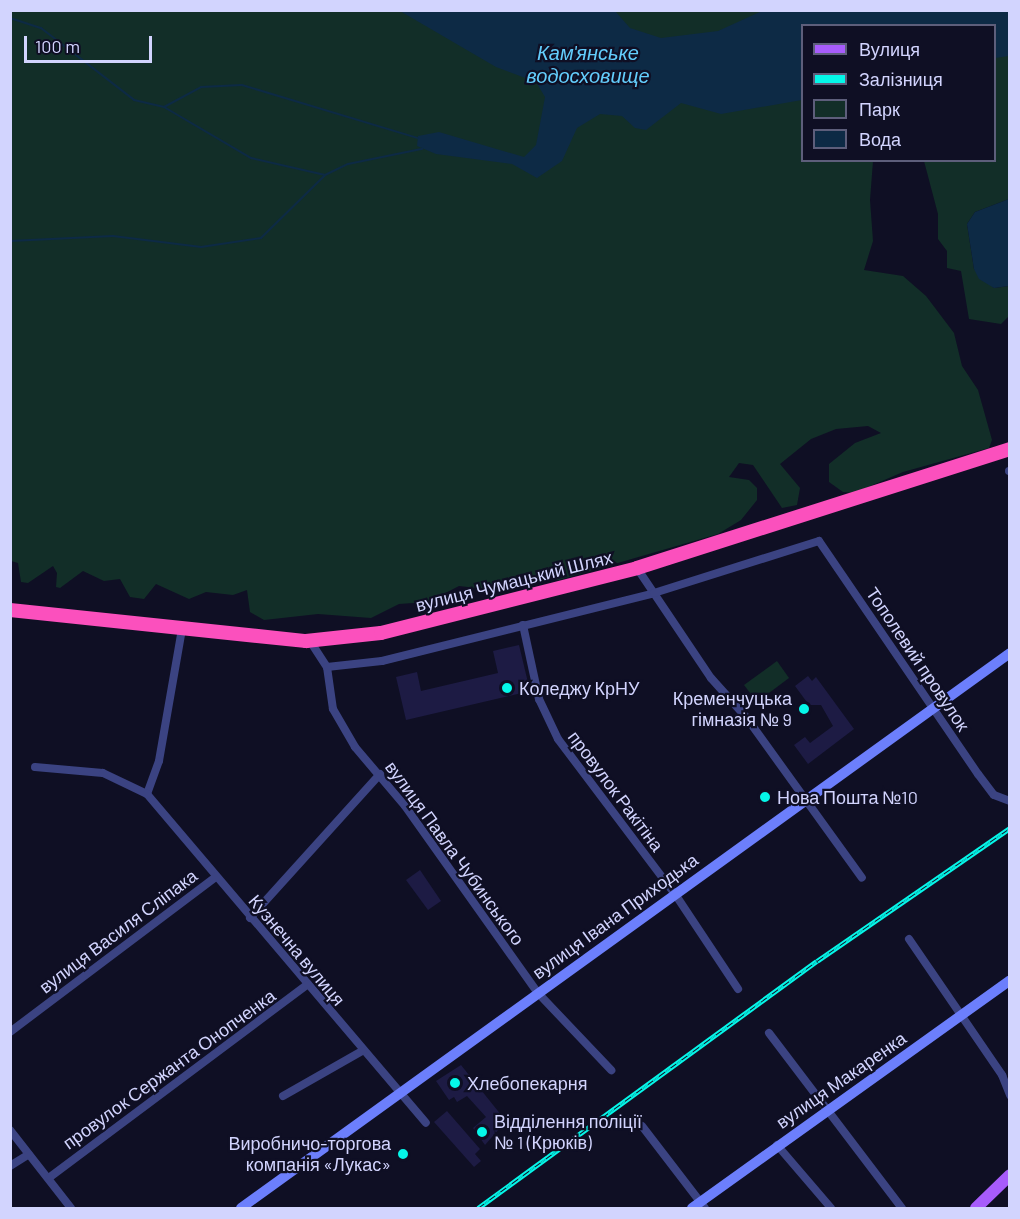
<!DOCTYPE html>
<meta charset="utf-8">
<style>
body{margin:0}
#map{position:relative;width:1020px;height:1219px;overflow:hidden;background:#0f0f24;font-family:Barlow,sans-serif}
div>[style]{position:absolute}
.green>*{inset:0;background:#122e28}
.water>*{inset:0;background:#0d2a45}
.stream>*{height:2px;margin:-1px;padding:0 1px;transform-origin:1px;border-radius:1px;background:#0d2a45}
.building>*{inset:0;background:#1d1b44}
.street>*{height:8px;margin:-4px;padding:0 4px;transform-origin:4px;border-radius:4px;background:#3b4382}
.secondary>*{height:10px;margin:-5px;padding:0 5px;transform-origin:5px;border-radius:5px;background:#6c7ffc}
.primary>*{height:12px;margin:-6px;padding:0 6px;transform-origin:6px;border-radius:6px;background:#a75cfb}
.highway>*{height:14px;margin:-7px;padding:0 7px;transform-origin:7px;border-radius:7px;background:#fb50bd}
.rail>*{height:4.5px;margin-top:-2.25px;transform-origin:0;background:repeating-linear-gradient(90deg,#0f0f24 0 7px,#05f7e9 0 14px);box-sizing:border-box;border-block:2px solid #05f7e9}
.dots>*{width:16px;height:16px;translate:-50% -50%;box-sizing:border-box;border:3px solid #0f0f24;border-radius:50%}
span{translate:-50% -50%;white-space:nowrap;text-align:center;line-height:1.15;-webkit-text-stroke:4.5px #0f0f24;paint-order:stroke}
.street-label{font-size:18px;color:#d2d4fe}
.poi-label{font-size:18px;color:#d2d4fe}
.left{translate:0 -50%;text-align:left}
.right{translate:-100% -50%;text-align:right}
.water-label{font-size:20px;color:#63cdfc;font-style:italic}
.frame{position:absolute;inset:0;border:12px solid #d2d4fe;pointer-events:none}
.legend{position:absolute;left:801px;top:24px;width:195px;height:138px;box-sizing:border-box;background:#0f0f24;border:2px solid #5d5e7b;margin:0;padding:8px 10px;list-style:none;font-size:18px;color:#d2d4fe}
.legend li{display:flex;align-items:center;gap:12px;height:30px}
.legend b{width:30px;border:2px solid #5d5e7b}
.scale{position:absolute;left:24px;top:36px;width:128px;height:27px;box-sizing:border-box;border:3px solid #d2d4fe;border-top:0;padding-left:8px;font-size:18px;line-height:21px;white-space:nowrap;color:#d2d4fe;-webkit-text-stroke:4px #0f0f24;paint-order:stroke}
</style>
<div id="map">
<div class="green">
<div style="clip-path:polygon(11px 11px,1009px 11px,1009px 199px,975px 212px,967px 224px,974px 269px,994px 288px,1009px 286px,1008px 317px,1001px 324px,969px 319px,961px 271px,947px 268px,947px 251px,938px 239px,938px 214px,924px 161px,994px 160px,994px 26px,802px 26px,802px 160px,873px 161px,870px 200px,873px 241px,864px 270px,903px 276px,926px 296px,954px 333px,962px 366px,978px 390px,992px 440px,989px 448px,903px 472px,854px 493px,843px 492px,829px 482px,829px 464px,855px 443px,881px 433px,868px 426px,836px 429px,811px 439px,780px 464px,800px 488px,797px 505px,782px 508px,753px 465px,739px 463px,729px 477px,749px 480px,757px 488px,757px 500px,741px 520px,718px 534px,559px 580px,517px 578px,494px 590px,459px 586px,428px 602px,399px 604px,371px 618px,318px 614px,264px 620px,250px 612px,247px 590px,233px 595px,206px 592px,189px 599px,156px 584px,144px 599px,130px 597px,120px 579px,104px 581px,83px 571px,60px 588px,56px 587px,57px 573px,53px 566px,28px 583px,21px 582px,18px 563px,11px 561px)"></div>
<div style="clip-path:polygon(777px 661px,789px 678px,757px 702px,744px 685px)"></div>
</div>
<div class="water">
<div style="clip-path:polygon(400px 11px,615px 11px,630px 28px,661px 38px,718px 31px,762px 11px,1009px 11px,1009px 56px,995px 58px,994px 26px,802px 26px,802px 100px,721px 114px,681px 103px,646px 130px,635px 128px,622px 116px,600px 114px,577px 128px,562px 161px,537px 178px,512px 164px,436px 154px,417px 146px,418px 136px,439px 132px,524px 157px,536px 145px,545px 97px,536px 82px,496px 67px)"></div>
<div style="clip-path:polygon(1009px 199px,1009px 286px,994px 288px,979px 279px,974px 269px,967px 224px,975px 212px)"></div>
</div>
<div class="stream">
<div style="left:10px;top:18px;width:33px;rotate:18deg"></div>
<div style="left:41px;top:28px;width:118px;rotate:37.7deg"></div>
<div style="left:134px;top:100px;width:31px;rotate:13deg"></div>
<div style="left:164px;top:107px;width:42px;rotate:-28.4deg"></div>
<div style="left:201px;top:87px;width:41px;rotate:-2.8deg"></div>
<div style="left:242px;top:85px;width:183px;rotate:16.8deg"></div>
<div style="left:164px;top:107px;width:101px;rotate:30.4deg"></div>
<div style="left:251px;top:158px;width:76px;rotate:12.9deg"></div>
<div style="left:10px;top:241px;width:103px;rotate:-2.8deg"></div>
<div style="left:113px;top:236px;width:89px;rotate:7.1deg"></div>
<div style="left:201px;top:247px;width:61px;rotate:-8.5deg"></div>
<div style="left:261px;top:238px;width:90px;rotate:-44.5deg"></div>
<div style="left:325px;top:175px;width:25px;rotate:-26deg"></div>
<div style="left:348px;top:164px;width:76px;rotate:-11.5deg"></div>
</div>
<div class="building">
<div style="clip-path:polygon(519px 645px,530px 691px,406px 720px,396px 677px,417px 672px,421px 691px,498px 673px,493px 651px)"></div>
<div style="clip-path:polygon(808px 676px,812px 681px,816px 677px,854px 729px,808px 764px,794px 745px,805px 737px,810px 743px,833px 726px,821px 705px,809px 705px,795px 686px)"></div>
<div style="clip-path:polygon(420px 870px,441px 901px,428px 910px,406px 880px)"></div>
<div style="clip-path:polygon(461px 1065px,506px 1121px,485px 1145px,473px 1128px,486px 1117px,467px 1096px,457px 1102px,454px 1097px,449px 1100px,436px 1081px)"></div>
<div style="clip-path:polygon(447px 1111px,480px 1149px,475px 1154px,481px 1161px,474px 1167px,434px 1122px)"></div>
</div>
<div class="street">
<div style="left:1009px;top:471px;width:1px"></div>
<div style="left:637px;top:568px;width:133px;rotate:56.1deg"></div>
<div style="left:711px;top:678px;width:52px;rotate:48.1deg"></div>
<div style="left:746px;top:717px;width:198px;rotate:54.2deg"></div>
<div style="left:523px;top:625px;width:76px;rotate:77.8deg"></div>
<div style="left:539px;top:699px;width:44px;rotate:64.6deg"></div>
<div style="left:558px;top:739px;width:194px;rotate:53deg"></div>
<div style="left:675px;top:894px;width:114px;rotate:56.4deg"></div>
<div style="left:182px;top:629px;width:134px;rotate:99.9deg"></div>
<div style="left:159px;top:761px;width:35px;rotate:110deg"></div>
<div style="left:147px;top:794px;width:431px;rotate:49.7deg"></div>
<div style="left:310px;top:641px;width:31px;rotate:57deg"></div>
<div style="left:327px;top:667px;width:55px;rotate:-6.2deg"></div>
<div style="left:382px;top:661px;width:280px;rotate:-14deg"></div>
<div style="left:654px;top:593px;width:173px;rotate:-17.5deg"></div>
<div style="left:819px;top:541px;width:282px;rotate:55.7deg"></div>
<div style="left:978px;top:774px;width:26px;rotate:53deg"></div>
<div style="left:994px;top:795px;width:17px;rotate:21deg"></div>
<div style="left:327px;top:667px;width:42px;rotate:81.9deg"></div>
<div style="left:333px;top:709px;width:44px;rotate:59.9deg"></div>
<div style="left:355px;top:747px;width:77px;rotate:49.7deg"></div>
<div style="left:405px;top:806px;width:228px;rotate:54.6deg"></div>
<div style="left:537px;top:992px;width:108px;rotate:46.5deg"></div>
<div style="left:35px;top:767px;width:68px;rotate:5deg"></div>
<div style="left:103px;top:773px;width:49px;rotate:25.5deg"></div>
<div style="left:250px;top:918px;width:194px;rotate:-47.9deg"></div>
<div style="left:909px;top:939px;width:165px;rotate:55.6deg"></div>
<div style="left:1002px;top:1075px;width:22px;rotate:68deg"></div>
<div style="left:10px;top:1032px;width:258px;rotate:-37deg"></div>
<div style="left:769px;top:1033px;width:220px;rotate:52.8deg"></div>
<div style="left:283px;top:1096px;width:91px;rotate:-29.7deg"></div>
<div style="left:642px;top:1126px;width:103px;rotate:52.5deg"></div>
<div style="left:10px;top:1130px;width:99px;rotate:52deg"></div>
<div style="left:777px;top:1145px;width:83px;rotate:49.4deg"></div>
<div style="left:10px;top:1166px;width:22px;rotate:-32deg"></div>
<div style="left:50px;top:1177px;width:321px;rotate:-36.8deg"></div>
</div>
<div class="secondary">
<div style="left:241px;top:1208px;width:948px;rotate:-35.82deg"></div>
<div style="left:692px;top:1208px;width:391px;rotate:-35.6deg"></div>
</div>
<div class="primary">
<div style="left:976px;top:1208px;width:47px;rotate:-44.1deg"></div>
</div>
<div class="highway">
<div style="left:10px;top:610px;width:298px;rotate:6deg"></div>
<div style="left:306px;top:641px;width:75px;rotate:-6.1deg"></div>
<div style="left:381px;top:633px;width:264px;rotate:-14.2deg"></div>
<div style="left:637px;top:568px;width:392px;rotate:-17.7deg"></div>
</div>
<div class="rail">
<div style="left:478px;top:1208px;width:419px;rotate:-36.1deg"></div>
<div style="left:817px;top:961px;width:234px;rotate:-34.6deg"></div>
</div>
<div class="dots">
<div style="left:507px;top:688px;background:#05f7e9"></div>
<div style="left:804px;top:709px;background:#05f7e9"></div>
<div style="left:765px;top:797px;background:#05f7e9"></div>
<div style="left:455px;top:1083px;background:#05f7e9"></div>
<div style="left:482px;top:1132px;background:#05f7e9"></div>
<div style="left:403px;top:1154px;background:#05f7e9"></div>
</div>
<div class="street-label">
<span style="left:514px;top:581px;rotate:-14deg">вулиця Чумацький Шлях</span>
<span style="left:918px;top:659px;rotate:56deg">Тополевий провулок</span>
<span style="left:616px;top:791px;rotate:53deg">провулок Ракітіна</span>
<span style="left:455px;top:853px;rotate:54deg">вулиця Павла Чубинського</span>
<span style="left:615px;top:916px;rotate:-36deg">вулиця Івана Приходька</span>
<span style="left:118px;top:931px;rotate:-37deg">вулиця Василя Сліпака</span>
<span style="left:297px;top:950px;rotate:50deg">Кузнечна вулиця</span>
<span style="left:169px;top:1069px;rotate:-36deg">провулок Сержанта Онопченка</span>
<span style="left:841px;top:1080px;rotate:-35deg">вулиця Макаренка</span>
</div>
<div class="poi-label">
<span class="left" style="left:519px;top:688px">Коледжу КрНУ</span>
<span class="right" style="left:792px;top:709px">Кременчуцька<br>гімназія № 9</span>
<span class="left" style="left:777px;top:797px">Нова Пошта №10</span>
<span class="left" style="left:467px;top:1083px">Хлебопекарня</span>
<span class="left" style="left:494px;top:1132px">Відділення поліції<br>№ 1 (Крюків)</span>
<span class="right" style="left:391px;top:1154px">Виробничо-торгова<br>компанія «Лукас»</span>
</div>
<div class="water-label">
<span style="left:588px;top:64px">Кам'янське<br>водосховище</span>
</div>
<div class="frame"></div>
<ul class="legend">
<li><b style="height:8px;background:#a75cfb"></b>Вулиця</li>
<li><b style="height:8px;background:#05f7e9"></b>Залізниця</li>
<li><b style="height:16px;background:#122e28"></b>Парк</li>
<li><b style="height:16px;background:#0d2a45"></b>Вода</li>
</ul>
<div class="scale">100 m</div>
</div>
